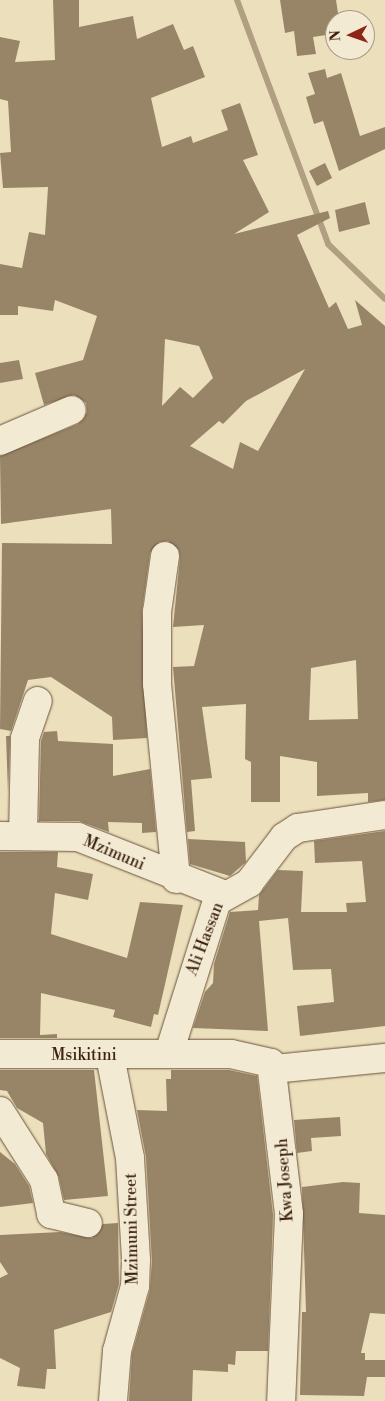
<!DOCTYPE html>
<style>
body{margin:0}
#map{position:relative;width:385px;height:1401px;overflow:hidden;background:#ecdfbb;font-family:"Libre Bodoni",serif}
div>[style]{position:absolute}
.stream>*{height:6px;margin:-3px;padding:0 3px;transform-origin:3px;border-radius:3px;background:#b09f81}
.building>*{inset:0;background:#988568}
.roads{filter:drop-shadow(0 0 1px #69523a) drop-shadow(0 0 1px #69523a)}
.minor>*{height:28px;margin:-14px;padding:0 14px;transform-origin:14px;border-radius:14px;background:#f3ead3}
span{translate:-50% -50%;white-space:nowrap;text-align:center;line-height:1.15;-webkit-text-stroke:5px #f3ead3;paint-order:stroke}
.street-label{font-size:16px;color:#3d230f}
.north{position:absolute;left:325px;top:10px;width:50px;height:50px;box-sizing:border-box;background:#f3ead3;border:1px solid #aa9a85;border-radius:50%;rotate:267deg;font-size:14px;font-weight:700;line-height:20px;text-align:center;color:#3d230f}
.north::after{content:'';display:block;margin:auto;width:18px;height:22px;background:#8f2418;clip-path:polygon(50% 0,100% 100%,50% 72%,0 100%)}
</style>
<div id="map">
<div class="stream">
<div style="left:237px;top:0;width:260px;rotate:69.5deg"></div>
<div style="left:328px;top:244px;width:79px;rotate:44deg"></div>
</div>
<div class="building">
<div style="clip-path:polygon(evenodd,53px 0,79px 0,79px 27px,133px 16px,137px 39px,173px 24px,184px 50px,193px 46px,205px 77px,151px 98px,162px 147px,191px 136px,193px 143px,228px 130px,221px 110px,240px 103px,258px 155px,243px 160px,269px 212px,234px 234px,328px 211px,330px 218px,297px 235px,329px 308px,336px 302px,348px 329px,362px 325px,355px 300px,385px 326px,385px 800px,368px 802px,368px 793px,317px 796px,317px 762px,280px 756px,280px 802px,251px 802px,251px 762px,245px 759px,246px 704px,202px 707px,212px 778px,191px 780px,195px 831px,187px 832px,173px 667px,194px 666px,204px 625px,173px 627px,180px 558px,179px 550px,168px 541px,159px 542px,150px 553px,142px 610px,147px 738px,113px 740px,112px 717px,51px 677px,28px 680px,11px 731px,0 729px,2px 543px,112px 544px,111px 509px,1px 524px,0 456px,78px 424px,87px 412px,86px 403px,74px 395px,44px 405px,35px 373px,83px 360px,97px 316px,55px 300px,53px 311px,18px 306px,18px 315px,0 315px,0 264px,22px 268px,29px 232px,45px 235px,48px 187px,3px 188px,0 153px,11px 152px,8px 101px,0 99px,0 37px,20px 41px,15px 62px,55px 60px,53px 0,165px 339px,199px 346px,213px 378px,193px 398px,180px 387px,162px 406px,165px 339px,53px 0,305px 369px,258px 451px,240px 442px,233px 469px,190px 446px,219px 421px,223px 424px,246px 401px,305px 369px,53px 0,356px 660px,358px 719px,309px 720px,311px 668px,356px 660px)"></div>
<div style="clip-path:polygon(280px 0,336px 0,339px 20px,331px 25px,333px 34px,313px 37px,316px 54px,297px 56px,294px 31px,285px 33px)"></div>
<div style="clip-path:polygon(325px 69px,327px 78px,341px 73px,360px 136px,385px 127px,385px 149px,339px 171px,323px 121px,314px 124px,306px 97px,315px 94px,308px 73px)"></div>
<div style="clip-path:polygon(325px 163px,332px 178px,317px 186px,309px 171px)"></div>
<div style="clip-path:polygon(365px 202px,370px 224px,339px 232px,335px 210px)"></div>
<div style="clip-path:polygon(19px 360px,23px 379px,0 383px,0 363px)"></div>
<div style="clip-path:polygon(57px 731px,58px 741px,113px 744px,113px 776px,150px 769px,156px 832px,142px 833px,142px 823px,108px 822px,109px 832px,79px 821px,39px 821px,41px 741px,44px 732px)"></div>
<div style="clip-path:polygon(6px 736px,10px 736px,8px 793px,8px 792px)"></div>
<div style="clip-path:polygon(385px 831px,385px 1026px,300px 1036px,297px 1006px,334px 1002px,331px 969px,293px 970px,288px 918px,259px 921px,268px 1031px,193px 1028px,205px 992px,213px 983px,214px 964px,230px 912px,258px 910px,259px 895px,278px 870px,303px 871px,301px 912px,347px 912px,346px 903px,366px 902px,362px 861px,315px 863px,314px 841px)"></div>
<div style="clip-path:polygon(188px 839px,245px 842px,246px 862px,230px 876px,190px 864px)"></div>
<div style="clip-path:polygon(0 852px,58px 852px,57px 867px,93px 874px,88px 900px,55px 893px,51px 934px,127px 958px,140px 902px,183px 905px,158px 1015px,154px 1014px,151px 1027px,113px 1017px,115px 1010px,41px 993px,40px 1035px,57px 1034px,57px 1038px,0 1038px)"></div>
<div style="clip-path:polygon(0 1070px,94px 1070px,108px 1196px,64px 1200px,59px 1177px,46px 1154px,43px 1123px,17px 1108px,7px 1091px,0 1090px)"></div>
<div style="clip-path:polygon(171px 1070px,229px 1070px,257px 1076px,273px 1215px,268px 1351px,236px 1351px,235px 1365px,228px 1364px,228px 1372px,193px 1370px,192px 1401px,129px 1401px,132px 1354px,150px 1290px,152px 1261px,146px 1157px,137px 1110px,167px 1111px,166px 1079px,171px 1079px)"></div>
<div style="clip-path:polygon(340px 1117px,341px 1136px,311px 1138px,312px 1151px,297px 1153px,294px 1120px)"></div>
<div style="clip-path:polygon(0 1152px,15px 1164px,29px 1186px,33px 1203px,0 1207px)"></div>
<div style="clip-path:polygon(343px 1182px,360px 1183px,359px 1213px,385px 1215px,385px 1314px,370px 1313px,361px 1353px,365px 1353px,365px 1360px,385px 1360px,385px 1377px,367px 1377px,364px 1396px,300px 1395px,302px 1312px,306px 1312px,302px 1187px)"></div>
<div style="clip-path:polygon(118px 1223px,119px 1284px,111px 1312px,54px 1330px,56px 1369px,47px 1369px,45px 1389px,17px 1386px,20px 1368px,0 1358px,0 1278px,8px 1274px,0 1262px,0 1235px,60px 1232px,92px 1238px,103px 1224px)"></div>
</div>
<div class="roads">
<div class="minor">
<div style="left:0;top:441px;width:78px;rotate:-23.3deg"></div>
<div style="left:165px;top:556px;width:57px;rotate:98.1deg"></div>
<div style="left:157px;top:612px;width:72px;rotate:90deg"></div>
<div style="left:157px;top:684px;width:196px;rotate:84.4deg"></div>
<div style="left:0;top:836px;width:78px;rotate:0.7deg"></div>
<div style="left:78px;top:837px;width:156px;rotate:21.5deg"></div>
<div style="left:23px;top:836px;width:98px;rotate:-88.8deg"></div>
<div style="left:25px;top:738px;width:39px;rotate:-71deg"></div>
<div style="left:169px;top:1053px;width:159px;rotate:-72.5deg"></div>
<div style="left:217px;top:901px;width:37px;rotate:-29deg"></div>
<div style="left:249px;top:883px;width:58px;rotate:-52.7deg"></div>
<div style="left:284px;top:837px;width:17px;rotate:-33deg"></div>
<div style="left:298px;top:828px;width:88px;rotate:-8.5deg"></div>
<div style="left:0;top:1054px;width:231px"></div>
<div style="left:231px;top:1054px;width:41px;rotate:12.7deg"></div>
<div style="left:271px;top:1063px;width:152px;rotate:83.2deg"></div>
<div style="left:289px;top:1214px;width:187px;rotate:92.4deg"></div>
<div style="left:110px;top:1056px;width:104px;rotate:78.9deg"></div>
<div style="left:130px;top:1158px;width:102px;rotate:86.6deg"></div>
<div style="left:136px;top:1260px;width:26px;rotate:92deg"></div>
<div style="left:135px;top:1286px;width:67px;rotate:105.5deg"></div>
<div style="left:117px;top:1351px;width:50px;rotate:94.6deg"></div>
<div style="left:274px;top:1069px;width:112px;rotate:-5.7deg"></div>
<div style="left:0;top:1111px;width:82px;rotate:57.5deg"></div>
<div style="left:44px;top:1180px;width:35px;rotate:78deg"></div>
<div style="left:51px;top:1214px;width:38px;rotate:14deg"></div>
</div>
</div>
<div class="street-label">
<span style="left:114px;top:853px;rotate:23deg">Mzimuni</span>
<span style="left:205px;top:939px;rotate:-69deg">Ali Hassan</span>
<span style="left:84px;top:1055px">Msikitini</span>
<span style="left:285px;top:1180px;rotate:-94deg">Kwa Joseph</span>
<span style="left:132px;top:1229px;rotate:-91deg">Mzimuni Street</span>
</div>
<div class="north">N</div>
</div>
